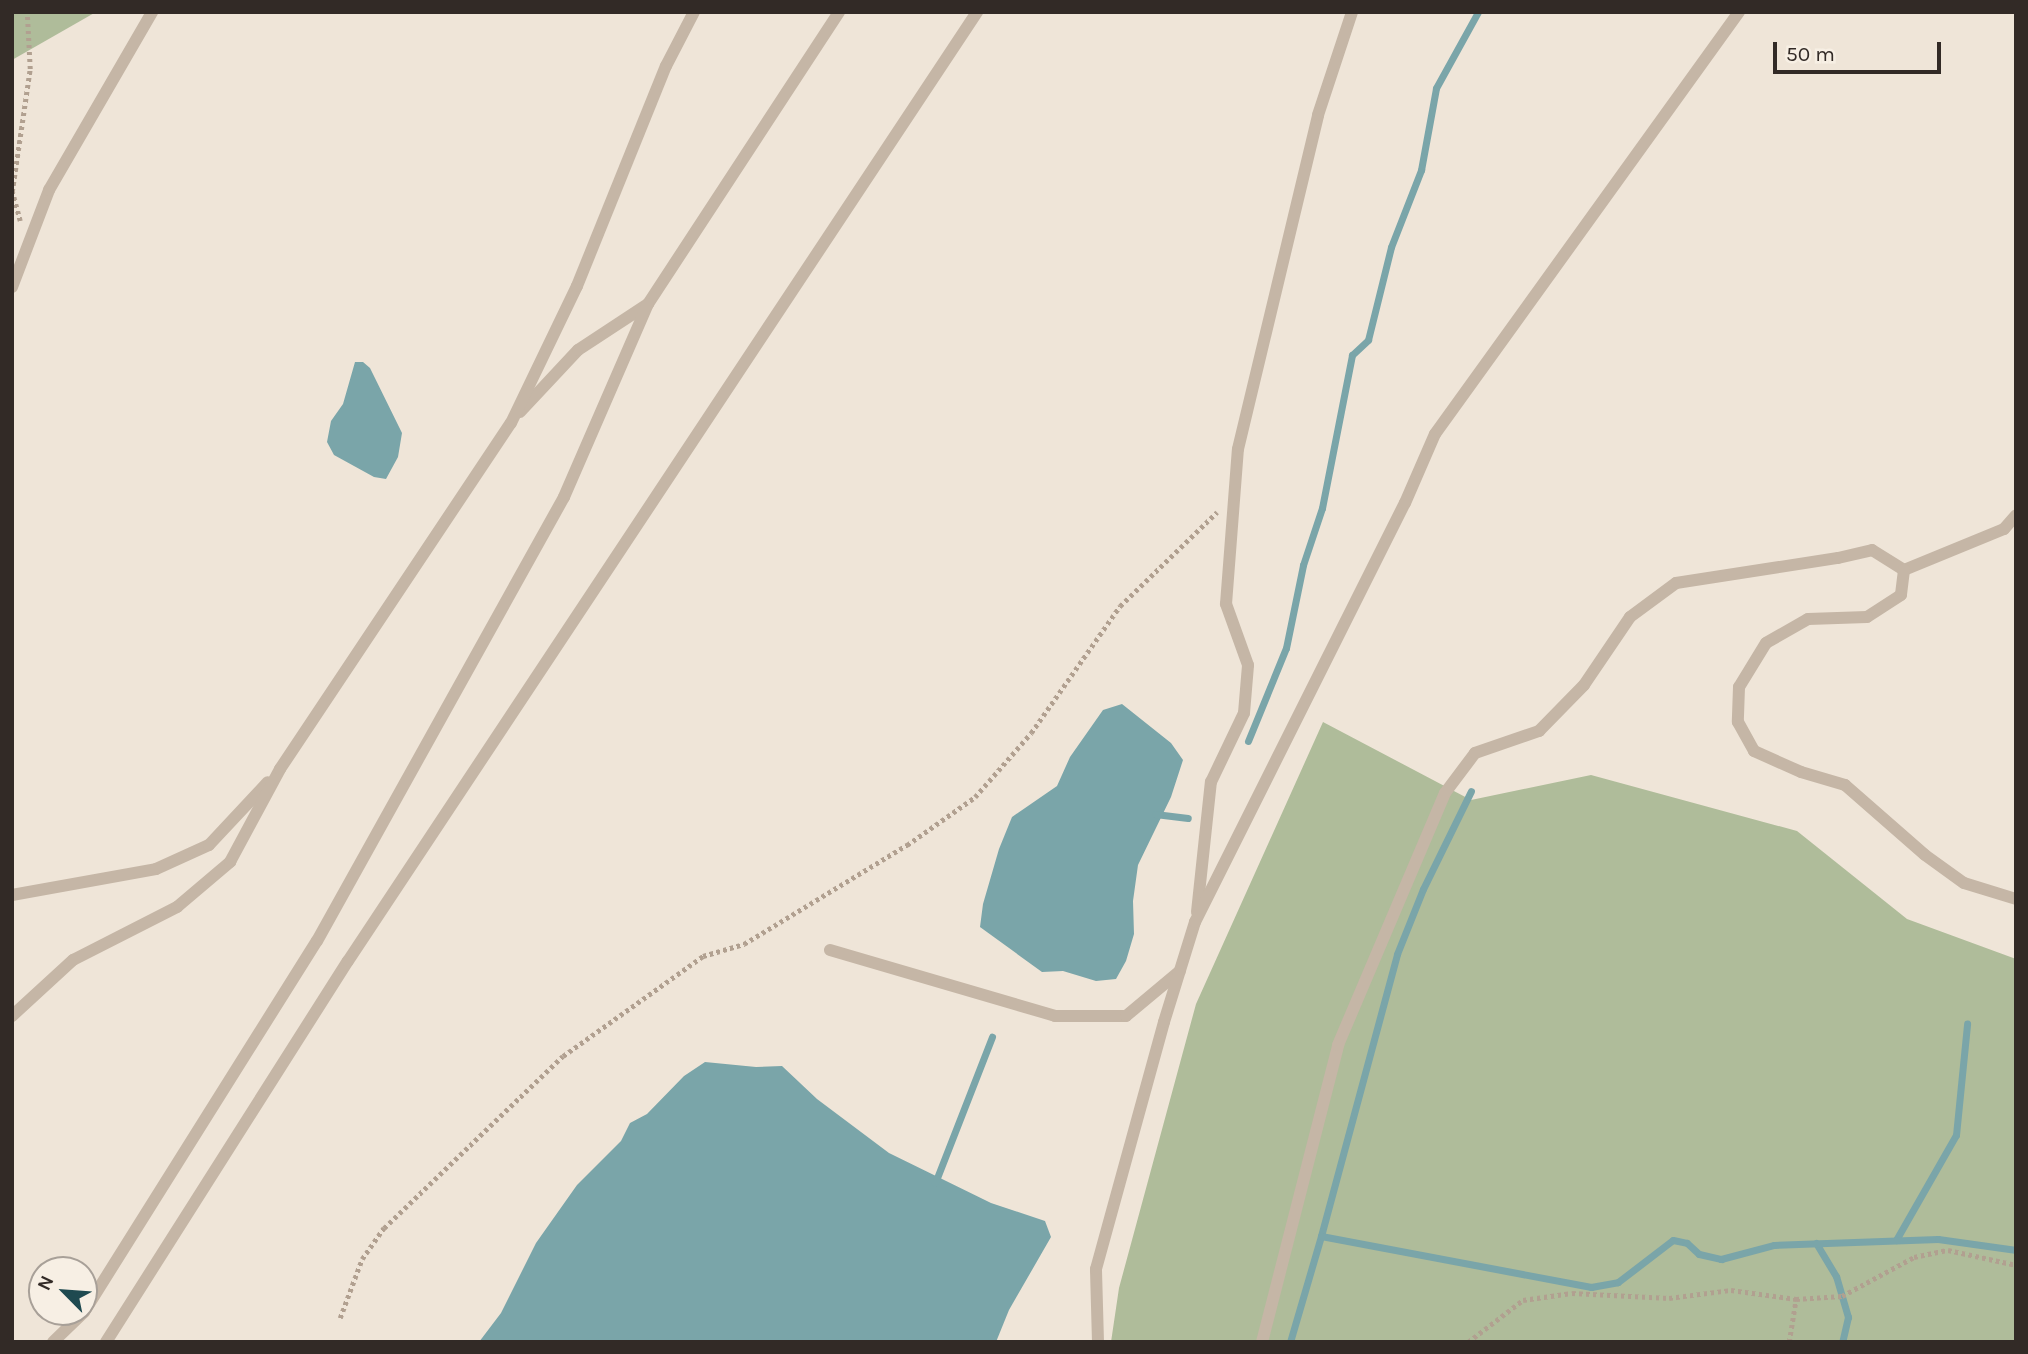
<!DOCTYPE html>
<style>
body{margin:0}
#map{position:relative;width:2028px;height:1354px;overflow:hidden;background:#efe5d8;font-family:Karla,sans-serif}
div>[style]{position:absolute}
.green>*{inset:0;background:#afbc9a}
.water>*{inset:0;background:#7aa5a9}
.stream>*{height:7px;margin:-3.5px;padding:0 3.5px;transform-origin:3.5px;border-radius:3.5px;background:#7aa5a9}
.path>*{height:4.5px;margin-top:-2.25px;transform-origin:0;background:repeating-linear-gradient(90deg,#b1a090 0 3.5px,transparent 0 7px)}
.lane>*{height:12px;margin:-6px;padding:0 6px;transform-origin:6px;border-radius:6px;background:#c5b6a6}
span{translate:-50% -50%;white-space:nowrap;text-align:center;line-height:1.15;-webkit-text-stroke:7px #f7efe4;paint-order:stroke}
.frame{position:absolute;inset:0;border:14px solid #322a26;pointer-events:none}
.north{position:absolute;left:28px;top:1256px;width:70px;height:70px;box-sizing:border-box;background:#f7efe4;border:2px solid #a8a098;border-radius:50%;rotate:295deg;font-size:19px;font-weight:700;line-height:28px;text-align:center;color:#322a26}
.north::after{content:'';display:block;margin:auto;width:24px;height:32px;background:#1f4a50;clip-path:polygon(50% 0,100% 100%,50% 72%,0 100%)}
.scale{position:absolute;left:1773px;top:42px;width:168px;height:32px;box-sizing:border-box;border:4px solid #322a26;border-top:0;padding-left:9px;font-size:21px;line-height:24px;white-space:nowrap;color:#322a26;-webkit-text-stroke:5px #f7efe4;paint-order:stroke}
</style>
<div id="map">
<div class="green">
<div style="clip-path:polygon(12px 12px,96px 12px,12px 60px)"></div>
<div style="clip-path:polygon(1323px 722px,1471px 800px,1591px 775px,1797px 831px,1907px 919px,2016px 959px,2016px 1342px,1111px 1342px,1119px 1288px,1196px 1004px)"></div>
</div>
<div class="water">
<div style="clip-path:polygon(355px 362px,363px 362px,370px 368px,402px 433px,398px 457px,386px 479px,374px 477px,334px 455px,327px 442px,331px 421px,343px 404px)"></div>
<div style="clip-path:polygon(1122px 704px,1171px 743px,1183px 760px,1171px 797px,1138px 865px,1133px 901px,1134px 934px,1126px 961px,1116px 979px,1096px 981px,1063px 971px,1042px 972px,980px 927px,983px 904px,999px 849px,1012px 817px,1057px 786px,1070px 757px,1103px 710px)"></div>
<div style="clip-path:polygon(705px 1062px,756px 1067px,782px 1066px,817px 1099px,889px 1153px,991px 1203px,1045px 1221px,1051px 1237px,1009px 1310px,996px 1342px,479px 1342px,501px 1313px,536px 1243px,577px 1185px,621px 1141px,630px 1123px,647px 1114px,684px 1076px)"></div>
</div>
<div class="stream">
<div style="left:1248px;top:741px;width:100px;rotate:-67.8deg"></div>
<div style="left:1286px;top:648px;width:85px;rotate:-78.4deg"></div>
<div style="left:1303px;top:565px;width:60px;rotate:-71.6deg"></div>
<div style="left:1322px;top:508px;width:156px;rotate:-78.9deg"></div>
<div style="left:1352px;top:355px;width:22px;rotate:-43deg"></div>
<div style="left:1368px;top:340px;width:96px;rotate:-76.1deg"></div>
<div style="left:1391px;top:247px;width:83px;rotate:-68.7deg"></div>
<div style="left:1421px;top:170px;width:83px;rotate:-79.6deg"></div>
<div style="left:1436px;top:88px;width:87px;rotate:-61.1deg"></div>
<div style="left:1155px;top:814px;width:33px;rotate:7deg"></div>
<div style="left:935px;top:1183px;width:157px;rotate:-68.7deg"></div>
<div style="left:1321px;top:1236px;width:292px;rotate:-74.9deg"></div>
<div style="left:1397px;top:954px;width:70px;rotate:-68.2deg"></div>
<div style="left:1423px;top:889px;width:109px;rotate:-63.9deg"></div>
<div style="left:1896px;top:1240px;width:121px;rotate:-60.3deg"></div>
<div style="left:1956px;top:1135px;width:112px;rotate:-84.3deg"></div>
<div style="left:1816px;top:1243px;width:39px;rotate:59deg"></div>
<div style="left:1836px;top:1276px;width:43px;rotate:73.7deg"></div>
<div style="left:1848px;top:1317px;width:26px;rotate:103deg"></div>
<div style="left:1290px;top:1342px;width:110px;rotate:-73.7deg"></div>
<div style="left:1321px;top:1236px;width:275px;rotate:10.7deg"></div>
<div style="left:1591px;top:1287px;width:27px;rotate:-10deg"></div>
<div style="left:1618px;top:1282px;width:69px;rotate:-37.4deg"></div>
<div style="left:1673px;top:1240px;width:14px;rotate:12deg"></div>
<div style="left:1687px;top:1243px;width:16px;rotate:43deg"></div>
<div style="left:1699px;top:1254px;width:23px;rotate:13deg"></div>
<div style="left:1721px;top:1259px;width:55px;rotate:-14.8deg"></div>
<div style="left:1774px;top:1245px;width:164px;rotate:-2.1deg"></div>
<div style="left:1938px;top:1239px;width:79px;rotate:8deg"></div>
</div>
<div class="path">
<div style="left:20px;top:221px;width:30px;rotate:-105deg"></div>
<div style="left:12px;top:192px;width:124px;rotate:-81.7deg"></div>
<div style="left:30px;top:69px;width:57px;rotate:-93deg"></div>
<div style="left:340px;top:1318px;width:63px;rotate:-69.6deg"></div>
<div style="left:362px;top:1259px;width:38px;rotate:-55deg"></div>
<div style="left:384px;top:1228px;width:248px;rotate:-43.9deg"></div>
<div style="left:563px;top:1056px;width:172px;rotate:-35.5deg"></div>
<div style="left:703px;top:956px;width:43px;rotate:-16.3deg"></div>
<div style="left:744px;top:944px;width:191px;rotate:-31.3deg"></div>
<div style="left:907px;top:845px;width:83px;rotate:-35.2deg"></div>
<div style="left:975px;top:797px;width:85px;rotate:-48.8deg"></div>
<div style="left:1031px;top:733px;width:155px;rotate:-55deg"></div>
<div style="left:1120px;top:606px;width:135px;rotate:-44.1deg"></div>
<div style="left:1468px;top:1342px;width:69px;rotate:-37.4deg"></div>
<div style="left:1523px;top:1300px;width:49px;rotate:-8.1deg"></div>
<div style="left:1572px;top:1293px;width:97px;rotate:3deg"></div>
<div style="left:1669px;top:1298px;width:63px;rotate:-7.4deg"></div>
<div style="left:1731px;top:1290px;width:66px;rotate:7.9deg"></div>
<div style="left:1796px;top:1299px;width:46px;rotate:-3.7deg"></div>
<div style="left:1842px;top:1296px;width:82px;rotate:-28.4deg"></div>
<div style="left:1914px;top:1257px;width:35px;rotate:-12deg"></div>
<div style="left:1948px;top:1250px;width:70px;rotate:12.4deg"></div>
<div style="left:1789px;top:1342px;width:44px;rotate:-80.8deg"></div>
</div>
<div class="lane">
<div style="left:12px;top:287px;width:104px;rotate:-69.1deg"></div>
<div style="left:49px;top:190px;width:206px;rotate:-59.9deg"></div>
<div style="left:520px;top:412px;width:85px;rotate:-46.9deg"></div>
<div style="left:578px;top:350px;width:84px;rotate:-33.3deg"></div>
<div style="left:648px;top:304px;width:349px;rotate:-56.8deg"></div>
<div style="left:1904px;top:570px;width:108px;rotate:-22.3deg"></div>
<div style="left:2004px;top:529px;width:18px;rotate:-49deg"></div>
<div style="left:12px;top:895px;width:146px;rotate:-10.2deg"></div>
<div style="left:156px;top:869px;width:58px;rotate:-24.4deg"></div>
<div style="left:209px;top:845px;width:86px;rotate:-46.9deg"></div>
<div style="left:1197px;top:912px;width:131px;rotate:-83.9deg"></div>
<div style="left:1211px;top:782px;width:76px;rotate:-64.4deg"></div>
<div style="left:1244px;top:713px;width:48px;rotate:-85.2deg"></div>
<div style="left:1248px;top:665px;width:65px;rotate:-109.8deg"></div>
<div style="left:1226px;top:604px;width:155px;rotate:-85.6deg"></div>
<div style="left:1238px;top:449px;width:343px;rotate:-76.5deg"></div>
<div style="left:1318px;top:115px;width:108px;rotate:-71.7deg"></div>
<div style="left:830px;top:950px;width:234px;rotate:16.3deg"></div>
<div style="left:1055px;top:1016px;width:71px"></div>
<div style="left:1126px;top:1016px;width:70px;rotate:-39.8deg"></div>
<div style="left:12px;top:1016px;width:83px;rotate:-42.6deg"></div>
<div style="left:73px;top:960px;width:117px;rotate:-27deg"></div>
<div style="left:177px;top:907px;width:70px;rotate:-40.3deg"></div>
<div style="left:230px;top:862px;width:106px;rotate:-61.7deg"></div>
<div style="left:280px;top:769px;width:416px;rotate:-56.3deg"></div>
<div style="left:511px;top:423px;width:152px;rotate:-64.3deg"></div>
<div style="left:577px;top:286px;width:237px;rotate:-68deg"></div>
<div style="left:666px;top:66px;width:61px;rotate:-62.6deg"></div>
<div style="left:84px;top:1312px;width:438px;rotate:-57.9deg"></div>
<div style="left:317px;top:941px;width:508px;rotate:-60.91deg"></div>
<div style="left:564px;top:497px;width:210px;rotate:-66.5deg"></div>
<div style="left:53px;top:1342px;width:43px;rotate:-44.1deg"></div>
<div style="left:106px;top:1342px;width:451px;rotate:-57.6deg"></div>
<div style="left:348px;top:961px;width:1139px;rotate:-56.46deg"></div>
<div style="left:1098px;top:1342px;width:73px;rotate:-91.6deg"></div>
<div style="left:1096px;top:1269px;width:256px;rotate:-74.6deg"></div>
<div style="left:1164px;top:1022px;width:105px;rotate:-72.8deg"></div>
<div style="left:1195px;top:922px;width:469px;rotate:-63.4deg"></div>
<div style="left:1405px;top:503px;width:75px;rotate:-66.5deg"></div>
<div style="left:1435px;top:434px;width:520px;rotate:-54.23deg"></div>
<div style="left:1262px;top:1342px;width:307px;rotate:-75.6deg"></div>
<div style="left:1338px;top:1045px;width:274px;rotate:-67deg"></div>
<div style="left:1445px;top:793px;width:50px;rotate:-53.1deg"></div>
<div style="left:1475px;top:753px;width:68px;rotate:-19deg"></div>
<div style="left:1539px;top:731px;width:64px;rotate:-45.6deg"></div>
<div style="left:1584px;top:685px;width:82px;rotate:-55.9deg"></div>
<div style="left:1630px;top:617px;width:57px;rotate:-36.5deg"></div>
<div style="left:1676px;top:583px;width:164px;rotate:-8.8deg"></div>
<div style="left:1838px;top:558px;width:35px;rotate:-13deg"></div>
<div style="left:1872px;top:550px;width:38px;rotate:32deg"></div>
<div style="left:1904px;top:570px;width:25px;rotate:97deg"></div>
<div style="left:1901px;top:595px;width:40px;rotate:147.1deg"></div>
<div style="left:1867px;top:617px;width:59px;rotate:178.1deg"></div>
<div style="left:1808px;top:619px;width:48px;rotate:150.3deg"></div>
<div style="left:1766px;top:643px;width:52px;rotate:121.5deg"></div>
<div style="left:1739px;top:687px;width:35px;rotate:92deg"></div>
<div style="left:1738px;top:722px;width:33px;rotate:61deg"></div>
<div style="left:1754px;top:751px;width:51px;rotate:24.1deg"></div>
<div style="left:1801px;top:772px;width:46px;rotate:16.5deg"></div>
<div style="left:1845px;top:785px;width:106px;rotate:41.2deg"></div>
<div style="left:1925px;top:855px;width:48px;rotate:35.7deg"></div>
<div style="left:1964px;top:883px;width:54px;rotate:17.1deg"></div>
</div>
<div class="frame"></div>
<div class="north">N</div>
<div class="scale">50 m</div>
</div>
